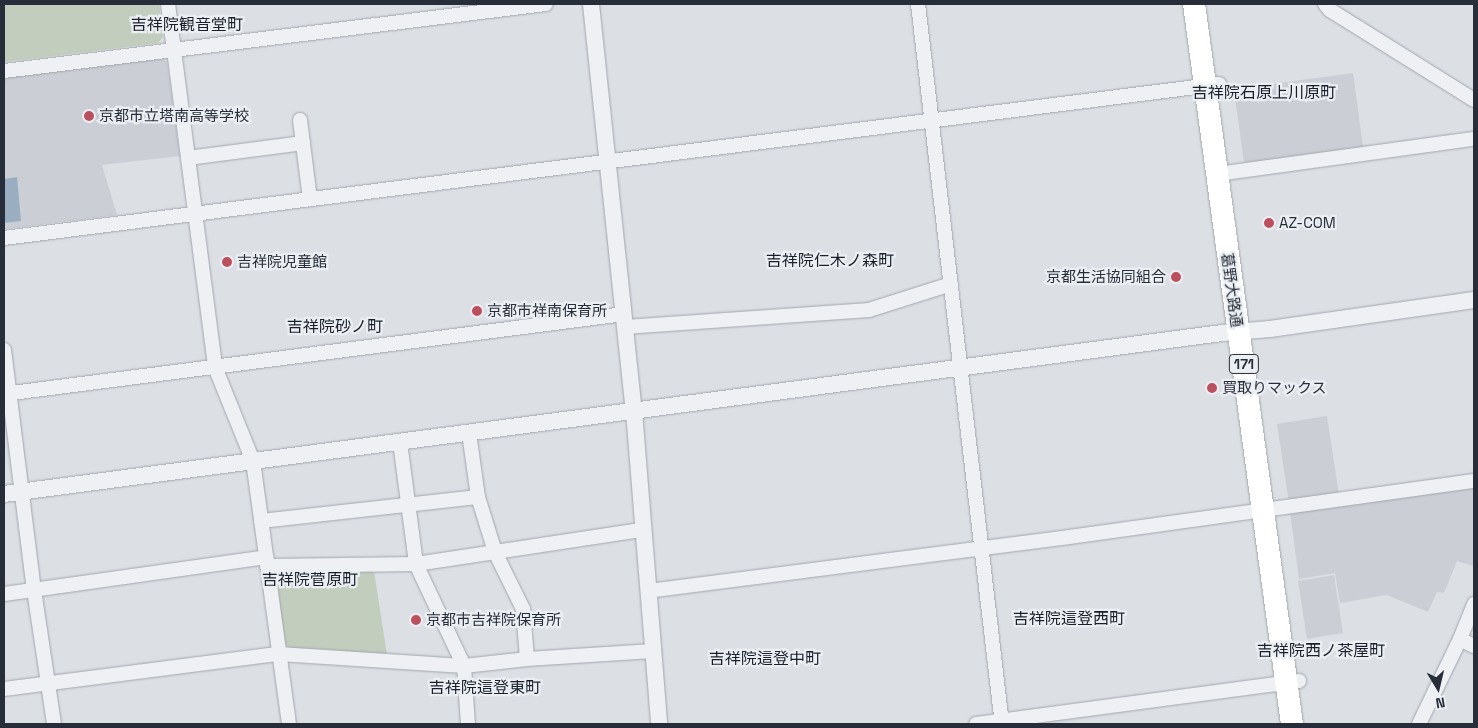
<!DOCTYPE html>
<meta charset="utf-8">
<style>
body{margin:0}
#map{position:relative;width:1478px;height:728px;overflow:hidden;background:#dcdfe4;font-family:"Space Grotesk","Noto Sans JP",sans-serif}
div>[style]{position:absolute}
.built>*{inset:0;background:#cbced5}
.green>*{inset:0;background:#c2cdbe}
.water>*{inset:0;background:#9badc1}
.roads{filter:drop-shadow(0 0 1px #a2a6ad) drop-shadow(0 0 1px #a2a6ad)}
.minor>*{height:14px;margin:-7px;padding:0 7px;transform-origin:7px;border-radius:7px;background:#eef0f3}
.tertiary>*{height:16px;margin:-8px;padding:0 8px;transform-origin:8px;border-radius:8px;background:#eef0f3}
.trunk>*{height:22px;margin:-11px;padding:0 11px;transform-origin:11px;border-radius:11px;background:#fff}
.dots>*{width:14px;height:14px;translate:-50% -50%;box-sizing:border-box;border:2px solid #ebeef2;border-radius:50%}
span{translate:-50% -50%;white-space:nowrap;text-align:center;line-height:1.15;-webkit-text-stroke:4.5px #ebeef2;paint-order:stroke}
.shield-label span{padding:1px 4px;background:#ebeef2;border:1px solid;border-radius:4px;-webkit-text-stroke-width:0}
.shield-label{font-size:14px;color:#282e39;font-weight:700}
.poi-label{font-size:15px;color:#282e39}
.left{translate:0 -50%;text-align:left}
.right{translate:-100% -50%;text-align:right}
.street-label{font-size:15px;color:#282e39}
.neighbourhood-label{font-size:16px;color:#1a1f2a}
.frame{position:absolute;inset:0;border:5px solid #282e39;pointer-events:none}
.north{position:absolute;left:1413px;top:663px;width:50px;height:50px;-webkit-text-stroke:4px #ebeef2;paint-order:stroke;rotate:171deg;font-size:14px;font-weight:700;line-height:20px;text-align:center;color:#282e39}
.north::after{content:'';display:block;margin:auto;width:18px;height:22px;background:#282e39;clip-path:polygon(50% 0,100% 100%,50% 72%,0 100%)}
</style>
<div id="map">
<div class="built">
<div style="clip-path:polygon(161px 57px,167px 62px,180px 156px,102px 165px,117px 215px,4px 229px,4px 76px)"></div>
<div style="clip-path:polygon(1353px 73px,1363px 147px,1244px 163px,1234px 89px)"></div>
<div style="clip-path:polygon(1327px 416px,1339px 495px,1289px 503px,1277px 424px)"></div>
<div style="clip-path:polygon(1474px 487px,1474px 566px,1457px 561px,1444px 593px,1437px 592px,1428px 612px,1387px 595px,1340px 603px,1335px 573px,1299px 579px,1290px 512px)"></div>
<div style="clip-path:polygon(1334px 575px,1343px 633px,1307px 639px,1298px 581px)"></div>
</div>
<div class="green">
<div style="clip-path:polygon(4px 4px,159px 4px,163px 37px,158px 43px,4px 62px)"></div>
<div style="clip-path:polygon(282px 570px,374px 571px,387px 655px,289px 648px,283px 641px,274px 578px)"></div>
</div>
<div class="water">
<div style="clip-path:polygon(17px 177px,21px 221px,4px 223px,4px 179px)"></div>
</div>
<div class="roads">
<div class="minor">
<div style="left:168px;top:4px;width:366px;rotate:82.6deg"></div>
<div style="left:215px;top:367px;width:101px;rotate:68deg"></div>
<div style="left:253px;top:461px;width:265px;rotate:82.2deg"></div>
<div style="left:918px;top:4px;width:725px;rotate:83.35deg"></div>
<div style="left:1325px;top:4px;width:8px;rotate:50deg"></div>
<div style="left:1330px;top:10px;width:170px;rotate:32deg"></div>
<div style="left:4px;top:71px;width:546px;rotate:-7.05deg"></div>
<div style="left:300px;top:120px;width:80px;rotate:82.8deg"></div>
<div style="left:188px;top:158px;width:116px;rotate:-7.4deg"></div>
<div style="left:1217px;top:174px;width:259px;rotate:-7.8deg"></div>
<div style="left:4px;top:238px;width:1225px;rotate:-7.22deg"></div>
<div style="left:625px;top:327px;width:245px;rotate:-4deg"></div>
<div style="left:869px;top:310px;width:86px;rotate:-17.6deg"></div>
<div style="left:4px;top:350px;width:242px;rotate:82.9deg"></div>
<div style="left:34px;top:590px;width:135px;rotate:81.5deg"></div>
<div style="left:4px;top:394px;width:625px;rotate:-7.35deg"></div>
<div style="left:469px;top:433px;width:65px;rotate:82deg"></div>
<div style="left:478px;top:497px;width:58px;rotate:72.8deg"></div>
<div style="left:495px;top:552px;width:64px;rotate:63.8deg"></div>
<div style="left:523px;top:609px;width:50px;rotate:85.4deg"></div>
<div style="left:400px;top:442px;width:123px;rotate:82.5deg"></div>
<div style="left:416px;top:564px;width:113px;rotate:64.8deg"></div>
<div style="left:464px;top:666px;width:58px;rotate:86.1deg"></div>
<div style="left:261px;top:521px;width:218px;rotate:-6.3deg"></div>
<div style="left:267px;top:566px;width:149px;rotate:-0.8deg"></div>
<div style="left:416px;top:564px;width:229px;rotate:-8.6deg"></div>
<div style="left:648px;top:591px;width:424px;rotate:-7.3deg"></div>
<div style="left:1069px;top:537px;width:409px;rotate:-7.9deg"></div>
<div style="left:4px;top:594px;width:265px;rotate:-8deg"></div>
<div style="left:1460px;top:639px;width:16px;rotate:27deg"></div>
<div style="left:4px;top:689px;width:277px;rotate:-7.3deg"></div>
<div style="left:279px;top:654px;width:185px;rotate:3.7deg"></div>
<div style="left:464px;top:666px;width:63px;rotate:-6.3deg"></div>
<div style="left:527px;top:659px;width:126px;rotate:-3.6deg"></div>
<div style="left:976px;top:724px;width:326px;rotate:-7.6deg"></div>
<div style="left:1419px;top:724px;width:94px;rotate:-64.2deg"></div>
<div style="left:1460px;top:639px;width:38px;rotate:-68deg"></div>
</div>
<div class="tertiary">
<div style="left:591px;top:4px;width:409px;rotate:84deg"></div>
<div style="left:634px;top:411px;width:314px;rotate:85.4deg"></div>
<div style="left:4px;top:494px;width:1229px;rotate:-7.53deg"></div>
<div style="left:1222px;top:333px;width:48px;rotate:-4.8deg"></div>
<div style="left:1270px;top:329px;width:206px;rotate:-8.1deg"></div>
</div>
<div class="trunk">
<div style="left:1194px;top:4px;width:727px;rotate:82.25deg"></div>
</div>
</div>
<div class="dots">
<div style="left:89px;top:116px;background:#bc4f5d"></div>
<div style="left:1269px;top:223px;background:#bc4f5d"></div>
<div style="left:227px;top:262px;background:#bc4f5d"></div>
<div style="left:1176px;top:277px;background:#bc4f5d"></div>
<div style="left:477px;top:311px;background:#bc4f5d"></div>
<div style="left:1212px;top:388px;background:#bc4f5d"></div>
<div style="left:416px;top:620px;background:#bc4f5d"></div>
</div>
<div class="shield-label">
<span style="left:1244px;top:364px">171</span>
</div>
<div class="poi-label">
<span class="left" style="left:99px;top:116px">京都市立塔南高等学校</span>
<span class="left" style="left:1279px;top:223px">AZ-COM</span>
<span class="left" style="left:237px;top:262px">吉祥院児童館</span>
<span class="right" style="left:1166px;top:277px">京都生活協同組合</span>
<span class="left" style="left:487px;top:311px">京都市祥南保育所</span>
<span class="left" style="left:1222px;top:388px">買取りマックス</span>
<span class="left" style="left:426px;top:620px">京都市吉祥院保育所</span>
</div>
<div class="street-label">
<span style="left:1232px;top:290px;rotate:82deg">葛野大路通</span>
</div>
<div class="neighbourhood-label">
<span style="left:187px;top:25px">吉祥院観音堂町</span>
<span style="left:1264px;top:93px">吉祥院石原上川原町</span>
<span style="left:830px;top:261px">吉祥院仁木ノ森町</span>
<span style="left:335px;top:327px">吉祥院砂ノ町</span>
<span style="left:310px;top:580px">吉祥院菅原町</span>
<span style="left:1069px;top:619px">吉祥院這登西町</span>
<span style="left:1321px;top:651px">吉祥院西ノ茶屋町</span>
<span style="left:765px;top:659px">吉祥院這登中町</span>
<span style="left:485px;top:688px">吉祥院這登東町</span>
</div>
<div class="frame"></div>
<div class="north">N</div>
</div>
